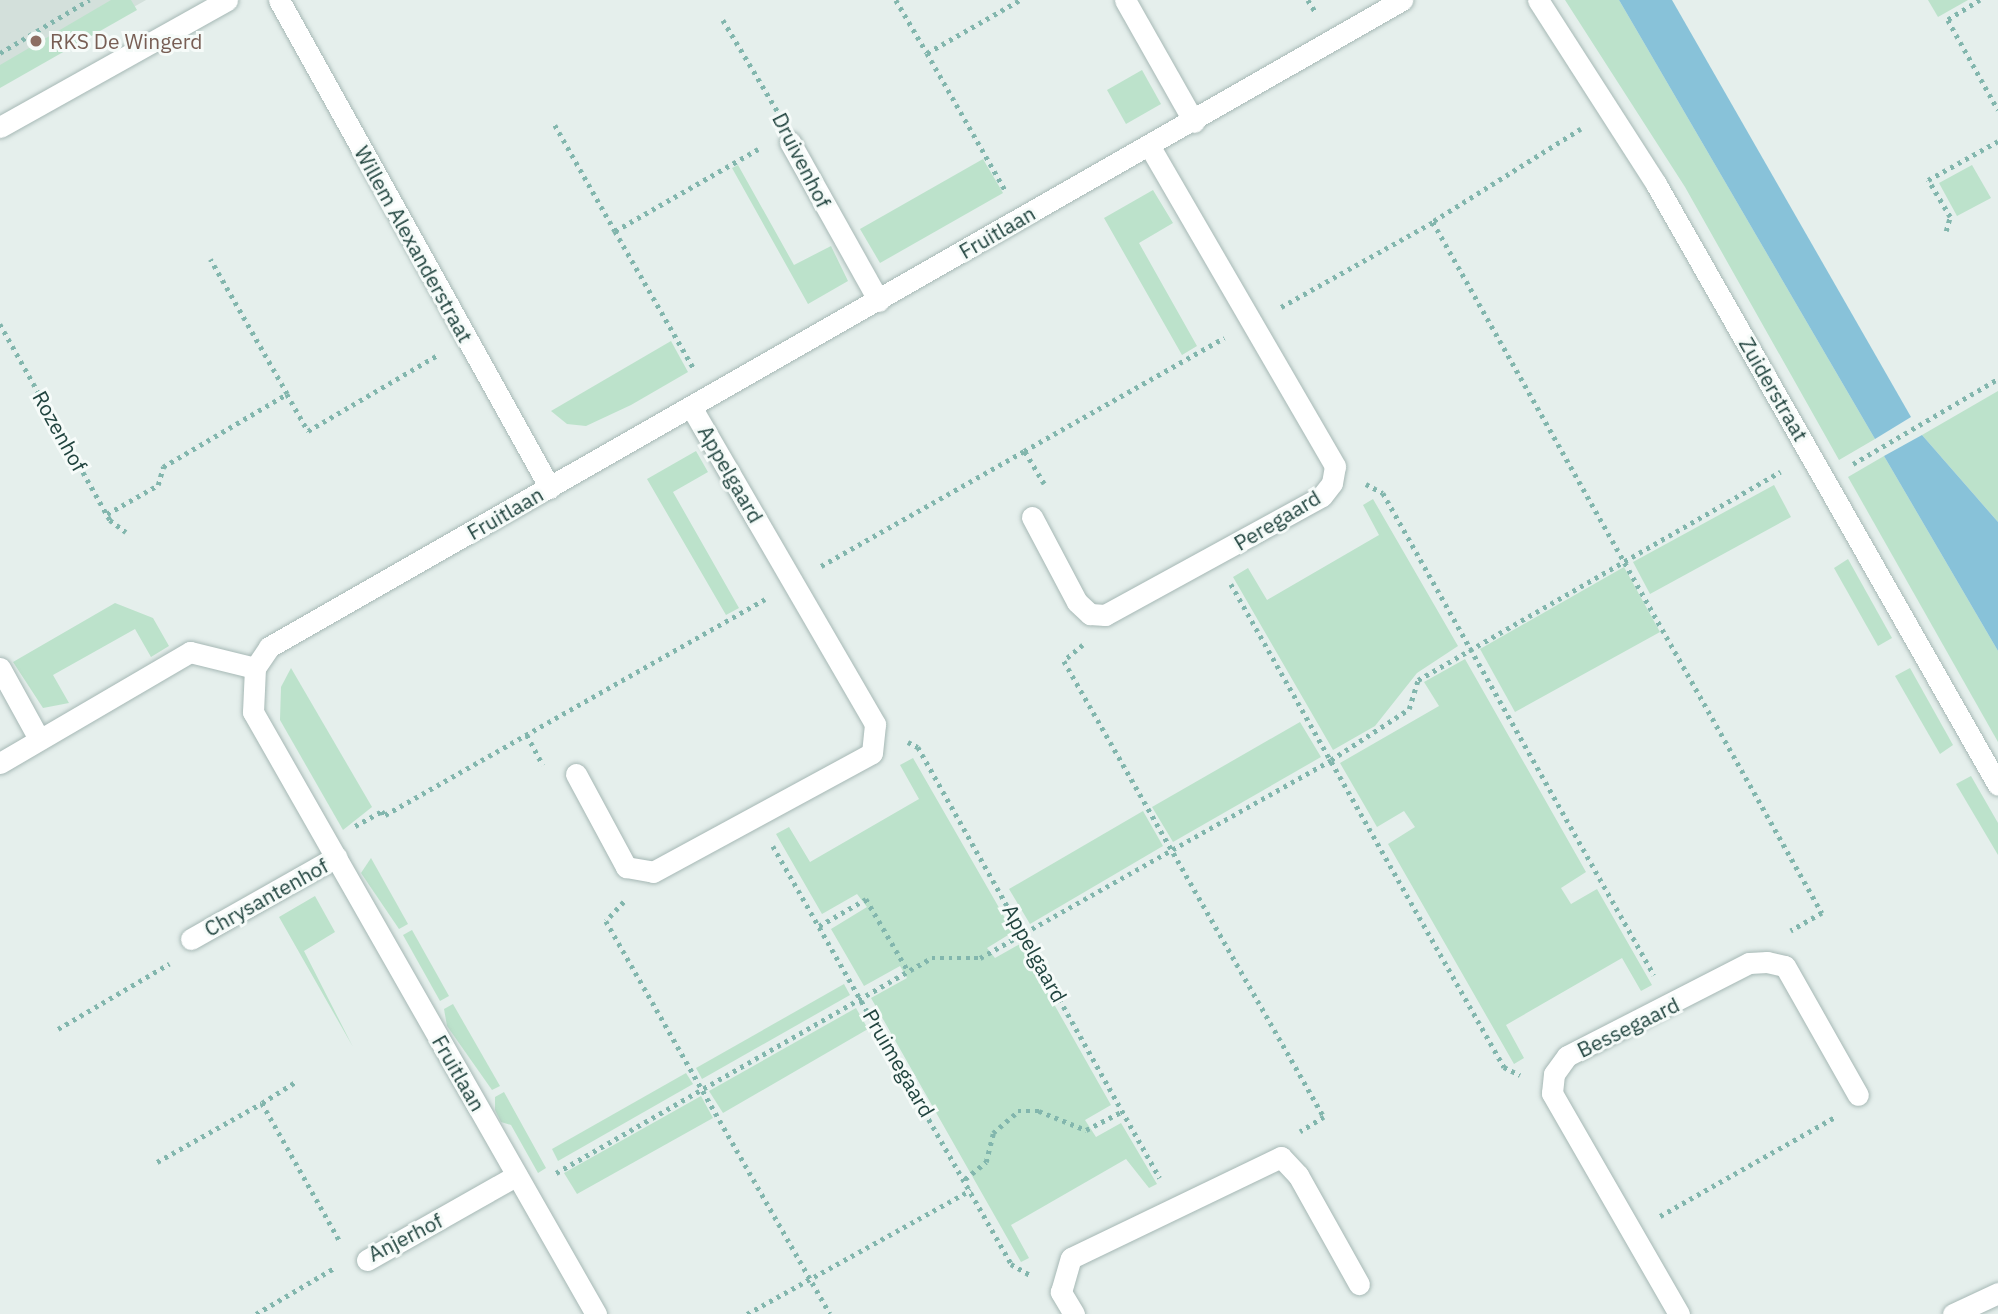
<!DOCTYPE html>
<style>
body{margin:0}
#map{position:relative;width:1998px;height:1314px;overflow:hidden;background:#e5efec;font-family:"IBM Plex Sans",sans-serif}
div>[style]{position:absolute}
.built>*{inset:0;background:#d3e0db}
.green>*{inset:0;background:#bce2cb}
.water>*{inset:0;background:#88c2d9}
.path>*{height:4.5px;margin-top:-2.25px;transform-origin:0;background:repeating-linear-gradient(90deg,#82b6ad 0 3.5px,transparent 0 8.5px)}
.roads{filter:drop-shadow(0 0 2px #a6b8b5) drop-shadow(0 0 2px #a6b8b5)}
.minor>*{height:21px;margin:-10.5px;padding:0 10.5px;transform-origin:10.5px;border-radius:10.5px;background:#fff}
.dots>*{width:19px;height:19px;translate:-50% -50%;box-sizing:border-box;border:4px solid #f6fbf9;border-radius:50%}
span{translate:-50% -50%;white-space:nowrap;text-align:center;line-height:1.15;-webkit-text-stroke:6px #f6fbf9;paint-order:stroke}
.education-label{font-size:21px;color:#785e54}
.left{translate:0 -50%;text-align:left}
.street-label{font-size:21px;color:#21443f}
</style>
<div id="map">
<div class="built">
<div style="clip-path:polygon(0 0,146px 0,0 83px)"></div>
</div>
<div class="green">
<div style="clip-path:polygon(111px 0,131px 0,137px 10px,0 88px,0 65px)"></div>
<div style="clip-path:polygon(1565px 0,1619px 0,1875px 439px,1839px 460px,1685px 187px)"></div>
<div style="clip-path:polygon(1928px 0,1968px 0,1938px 17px)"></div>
<div style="clip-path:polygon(1142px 70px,1161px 104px,1126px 124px,1107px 90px)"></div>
<div style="clip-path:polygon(983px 159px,1003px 193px,880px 263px,860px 229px)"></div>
<div style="clip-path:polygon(738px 165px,794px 265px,831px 246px,848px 281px,808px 304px,732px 168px)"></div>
<div style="clip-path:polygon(1972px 165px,1991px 198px,1957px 216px,1939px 183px)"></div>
<div style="clip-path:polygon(1153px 190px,1173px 223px,1139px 243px,1197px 346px,1182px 355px,1104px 218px)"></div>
<div style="clip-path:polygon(671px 341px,688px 372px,631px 405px,586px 426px,567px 424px,551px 411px)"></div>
<div style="clip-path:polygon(1998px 391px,1998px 522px,1922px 435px)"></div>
<div style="clip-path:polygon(696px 451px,708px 472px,673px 492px,739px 608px,726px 615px,647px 479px)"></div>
<div style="clip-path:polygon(1884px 456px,1998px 651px,1998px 742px,1848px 477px)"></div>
<div style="clip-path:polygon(1774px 485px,1791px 517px,1650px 594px,1633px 562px)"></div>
<div style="clip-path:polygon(1373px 499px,1458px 646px,1417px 673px,1375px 726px,1333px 750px,1233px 577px,1248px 568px,1267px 600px,1379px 535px,1363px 505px)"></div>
<div style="clip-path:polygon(1848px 559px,1892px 638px,1878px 646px,1834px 568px)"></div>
<div style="clip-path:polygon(1624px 567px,1660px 632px,1515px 712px,1480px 649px)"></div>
<div style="clip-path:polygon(115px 603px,153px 618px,169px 646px,151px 657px,135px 629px,53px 675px,69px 703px,43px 708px,13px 662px)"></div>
<div style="clip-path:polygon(1465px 659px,1586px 872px,1561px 888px,1571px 904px,1597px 889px,1652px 985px,1641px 991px,1622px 958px,1506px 1025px,1524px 1058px,1514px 1064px,1388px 844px,1415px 827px,1404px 811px,1377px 827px,1340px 763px,1439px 706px,1424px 682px)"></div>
<div style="clip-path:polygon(291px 668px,372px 807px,343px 830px,280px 720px,281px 687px)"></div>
<div style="clip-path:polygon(1910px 668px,1953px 745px,1940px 754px,1895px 676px)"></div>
<div style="clip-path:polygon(1300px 722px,1321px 757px,1173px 842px,1152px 807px)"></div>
<div style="clip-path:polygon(913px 758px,1013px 932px,987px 948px,995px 958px,1020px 944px,1111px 1105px,1085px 1120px,1096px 1137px,1121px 1123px,1157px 1184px,1149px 1188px,1126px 1159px,1011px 1225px,1029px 1258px,1021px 1262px,871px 998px,907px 978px,900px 966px,864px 986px,831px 929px,867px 907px,857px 894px,822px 914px,776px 834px,789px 827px,810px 862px,919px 799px,900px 765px)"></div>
<div style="clip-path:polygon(1971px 776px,1998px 823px,1998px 855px,1956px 784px)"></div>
<div style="clip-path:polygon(1143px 811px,1163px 846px,1030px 924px,1009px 889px)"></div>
<div style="clip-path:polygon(371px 858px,408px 924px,399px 929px,361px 873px)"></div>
<div style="clip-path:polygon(315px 896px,335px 932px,304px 951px,353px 1047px,279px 917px)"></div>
<div style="clip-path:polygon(412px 930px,449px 996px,440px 1001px,403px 935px)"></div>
<div style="clip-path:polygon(844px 984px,850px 995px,702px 1079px,696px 1068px)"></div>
<div style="clip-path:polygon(453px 1004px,500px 1086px,492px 1090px,447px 1026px,444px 1009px)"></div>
<div style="clip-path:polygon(856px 1008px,868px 1029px,723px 1113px,709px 1091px)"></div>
<div style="clip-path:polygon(686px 1073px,693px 1084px,558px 1161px,552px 1149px)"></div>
<div style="clip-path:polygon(504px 1092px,546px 1168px,538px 1173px,511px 1125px,501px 1122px,495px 1110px,495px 1097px)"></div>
<div style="clip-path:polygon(701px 1096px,713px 1118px,577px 1194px,564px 1173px)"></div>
</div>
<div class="water">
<div style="clip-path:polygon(1619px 0,1672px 0,1911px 417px,1875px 439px)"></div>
<div style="clip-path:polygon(1922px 435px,1998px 522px,1998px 651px,1884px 456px)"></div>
</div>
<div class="path">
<div style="left:896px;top:0;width:61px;rotate:59.7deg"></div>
<div style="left:927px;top:53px;width:107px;rotate:-29.7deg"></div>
<div style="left:1308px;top:0;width:13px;rotate:58deg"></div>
<div style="left:1980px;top:0;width:38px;rotate:148deg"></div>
<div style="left:1948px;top:20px;width:103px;rotate:60.9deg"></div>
<div style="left:723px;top:20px;width:107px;rotate:59.1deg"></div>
<div style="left:0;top:53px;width:104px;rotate:-30.8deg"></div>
<div style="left:927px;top:53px;width:158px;rotate:60.3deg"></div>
<div style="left:555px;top:125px;width:122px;rotate:60.5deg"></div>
<div style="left:615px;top:231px;width:165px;rotate:-29.8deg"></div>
<div style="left:1581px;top:129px;width:175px;rotate:147.9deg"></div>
<div style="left:1433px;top:222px;width:793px;rotate:60.62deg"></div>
<div style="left:1822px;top:913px;width:36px;rotate:150deg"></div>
<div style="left:615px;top:231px;width:157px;rotate:60.2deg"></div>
<div style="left:1946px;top:231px;width:15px;rotate:-74deg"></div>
<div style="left:1950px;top:217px;width:43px;rotate:-120.7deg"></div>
<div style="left:1928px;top:180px;width:80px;rotate:-29.1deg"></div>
<div style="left:1281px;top:307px;width:174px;rotate:-29.2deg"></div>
<div style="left:0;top:324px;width:225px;rotate:60.7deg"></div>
<div style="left:110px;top:520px;width:20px;rotate:37deg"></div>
<div style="left:287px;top:394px;width:43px;rotate:60.4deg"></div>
<div style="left:308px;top:431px;width:152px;rotate:-30.4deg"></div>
<div style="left:1853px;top:464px;width:168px;rotate:-30.4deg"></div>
<div style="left:1044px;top:484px;width:39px;rotate:-121deg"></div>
<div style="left:1024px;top:451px;width:230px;rotate:-29.5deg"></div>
<div style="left:1366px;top:484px;width:19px;rotate:28deg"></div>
<div style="left:1383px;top:493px;width:553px;rotate:60.65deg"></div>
<div style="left:107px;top:514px;width:59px;rotate:-29.6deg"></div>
<div style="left:158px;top:485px;width:19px;rotate:-74deg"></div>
<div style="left:163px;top:467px;width:144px;rotate:-30.5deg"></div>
<div style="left:287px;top:394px;width:155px;rotate:-119.7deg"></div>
<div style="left:821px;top:566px;width:233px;rotate:-29.5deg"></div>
<div style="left:1231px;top:584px;width:555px;rotate:60.52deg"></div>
<div style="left:1504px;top:1067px;width:18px;rotate:27deg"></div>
<div style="left:1083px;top:645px;width:25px;rotate:140deg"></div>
<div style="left:1064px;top:661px;width:525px;rotate:60.31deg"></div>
<div style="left:1324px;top:1117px;width:28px;rotate:148deg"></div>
<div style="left:527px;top:735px;width:34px;rotate:62deg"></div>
<div style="left:908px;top:742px;width:11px;rotate:27deg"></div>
<div style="left:918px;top:747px;width:494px;rotate:60.7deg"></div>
<div style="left:355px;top:826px;width:31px;rotate:-29deg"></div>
<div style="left:382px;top:811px;width:5px;rotate:53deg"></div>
<div style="left:385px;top:815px;width:437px;rotate:-29.6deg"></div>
<div style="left:773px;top:846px;width:481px;rotate:60.3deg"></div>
<div style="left:1011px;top:1264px;width:24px;rotate:30deg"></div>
<div style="left:624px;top:902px;width:26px;rotate:133deg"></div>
<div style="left:606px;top:921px;width:452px;rotate:60.3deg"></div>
<div style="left:819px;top:926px;width:54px;rotate:-29.9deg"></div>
<div style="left:866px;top:899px;width:83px;rotate:59.7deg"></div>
<div style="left:58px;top:1029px;width:129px;rotate:-30.4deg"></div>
<div style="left:262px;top:1103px;width:41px;rotate:-32.2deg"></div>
<div style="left:157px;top:1162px;width:120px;rotate:-29.3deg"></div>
<div style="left:262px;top:1103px;width:161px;rotate:60.6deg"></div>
<div style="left:556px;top:1173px;width:433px;rotate:-29.8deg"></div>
<div style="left:932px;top:958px;width:48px"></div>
<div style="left:980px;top:958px;width:403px;rotate:-29.4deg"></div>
<div style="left:1331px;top:760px;width:93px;rotate:-33.2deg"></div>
<div style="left:1409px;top:709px;width:30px;rotate:-73deg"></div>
<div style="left:1418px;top:680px;width:418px;rotate:-29.9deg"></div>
<div style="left:965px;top:1179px;width:27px;rotate:-39deg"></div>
<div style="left:986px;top:1162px;width:30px;rotate:-76deg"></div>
<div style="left:993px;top:1133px;width:33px;rotate:-41deg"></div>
<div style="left:1018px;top:1111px;width:21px"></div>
<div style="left:1039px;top:1111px;width:51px;rotate:22deg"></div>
<div style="left:1086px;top:1130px;width:42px;rotate:-27.2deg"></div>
<div style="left:1660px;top:1216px;width:201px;rotate:-29.5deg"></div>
<div style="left:256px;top:1314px;width:91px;rotate:-30.5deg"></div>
<div style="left:747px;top:1314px;width:256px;rotate:-29deg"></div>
</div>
<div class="roads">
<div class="minor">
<div style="left:279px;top:0;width:558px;rotate:60.96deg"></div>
<div style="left:1125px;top:0;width:140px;rotate:60.5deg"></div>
<div style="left:1538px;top:0;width:219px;rotate:57.3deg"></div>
<div style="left:1656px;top:184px;width:691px;rotate:60.36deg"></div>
<div style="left:0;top:127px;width:260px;rotate:-29.2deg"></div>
<div style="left:790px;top:142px;width:182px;rotate:60.8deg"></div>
<div style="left:1032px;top:517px;width:96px;rotate:62.1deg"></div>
<div style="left:1077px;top:602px;width:18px;rotate:43deg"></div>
<div style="left:1090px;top:614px;width:15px;rotate:4deg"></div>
<div style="left:1105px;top:615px;width:247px;rotate:-28.7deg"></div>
<div style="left:1322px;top:496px;width:16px;rotate:-52deg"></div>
<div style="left:1332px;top:483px;width:17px;rotate:-80deg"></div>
<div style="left:1335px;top:466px;width:367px;rotate:-120.1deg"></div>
<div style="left:0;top:668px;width:81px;rotate:61.2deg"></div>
<div style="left:0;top:763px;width:220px;rotate:-30.3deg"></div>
<div style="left:190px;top:652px;width:67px;rotate:13.8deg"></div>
<div style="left:576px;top:774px;width:106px;rotate:61.7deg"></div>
<div style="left:626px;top:867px;width:27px;rotate:10deg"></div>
<div style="left:653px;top:872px;width:249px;rotate:-28.5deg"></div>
<div style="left:872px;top:753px;width:29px;rotate:-84deg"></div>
<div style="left:875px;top:724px;width:367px;rotate:-120.1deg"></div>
<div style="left:191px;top:939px;width:167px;rotate:-29.5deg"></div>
<div style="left:367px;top:1260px;width:172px;rotate:-29.5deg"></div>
<div style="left:596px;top:1314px;width:693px;rotate:-119.67deg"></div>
<div style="left:253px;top:712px;width:44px;rotate:-87.4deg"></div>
<div style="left:255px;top:668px;width:25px;rotate:-56deg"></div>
<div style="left:269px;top:647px;width:1305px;rotate:-29.73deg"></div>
<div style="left:1074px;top:1314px;width:26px;rotate:-121deg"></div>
<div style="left:1061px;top:1292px;width:35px;rotate:-74deg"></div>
<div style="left:1071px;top:1258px;width:233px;rotate:-25.7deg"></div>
<div style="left:1281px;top:1157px;width:25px;rotate:47deg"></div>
<div style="left:1298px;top:1175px;width:125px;rotate:60.8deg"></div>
<div style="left:1679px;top:1314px;width:255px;rotate:-119.9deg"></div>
<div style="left:1552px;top:1093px;width:19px;rotate:-84deg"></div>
<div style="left:1554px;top:1074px;width:22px;rotate:-54deg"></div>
<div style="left:1567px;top:1056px;width:204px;rotate:-27.1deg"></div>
<div style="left:1749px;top:963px;width:18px;rotate:-3deg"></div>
<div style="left:1767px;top:962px;width:18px;rotate:13deg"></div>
<div style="left:1785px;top:966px;width:148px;rotate:60.5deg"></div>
<div style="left:1953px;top:1314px;width:50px;rotate:-25deg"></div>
</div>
</div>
<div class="dots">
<div style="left:36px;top:41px;background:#8d6e63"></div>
</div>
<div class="education-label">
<span class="left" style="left:50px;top:41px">RKS De Wingerd</span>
</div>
<div class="street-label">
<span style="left:802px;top:160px;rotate:63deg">Druivenhof</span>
<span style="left:997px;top:232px;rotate:-30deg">Fruitlaan</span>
<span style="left:414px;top:244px;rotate:61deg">Willem Alexanderstraat</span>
<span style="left:1774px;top:389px;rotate:60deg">Zuiderstraat</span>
<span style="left:60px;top:431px;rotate:61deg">Rozenhof</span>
<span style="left:731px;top:474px;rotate:60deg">Appelgaard</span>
<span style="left:505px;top:513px;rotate:-30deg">Fruitlaan</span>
<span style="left:1277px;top:520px;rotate:-31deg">Peregaard</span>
<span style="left:266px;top:897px;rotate:-29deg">Chrysantenhof</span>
<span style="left:1035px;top:953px;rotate:61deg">Appelgaard</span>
<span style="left:1628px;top:1027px;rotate:-26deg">Bessegaard</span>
<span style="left:899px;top:1063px;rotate:60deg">Pruimegaard</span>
<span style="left:459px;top:1073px;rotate:60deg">Fruitlaan</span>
<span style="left:405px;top:1237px;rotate:-27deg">Anjerhof</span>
</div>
</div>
